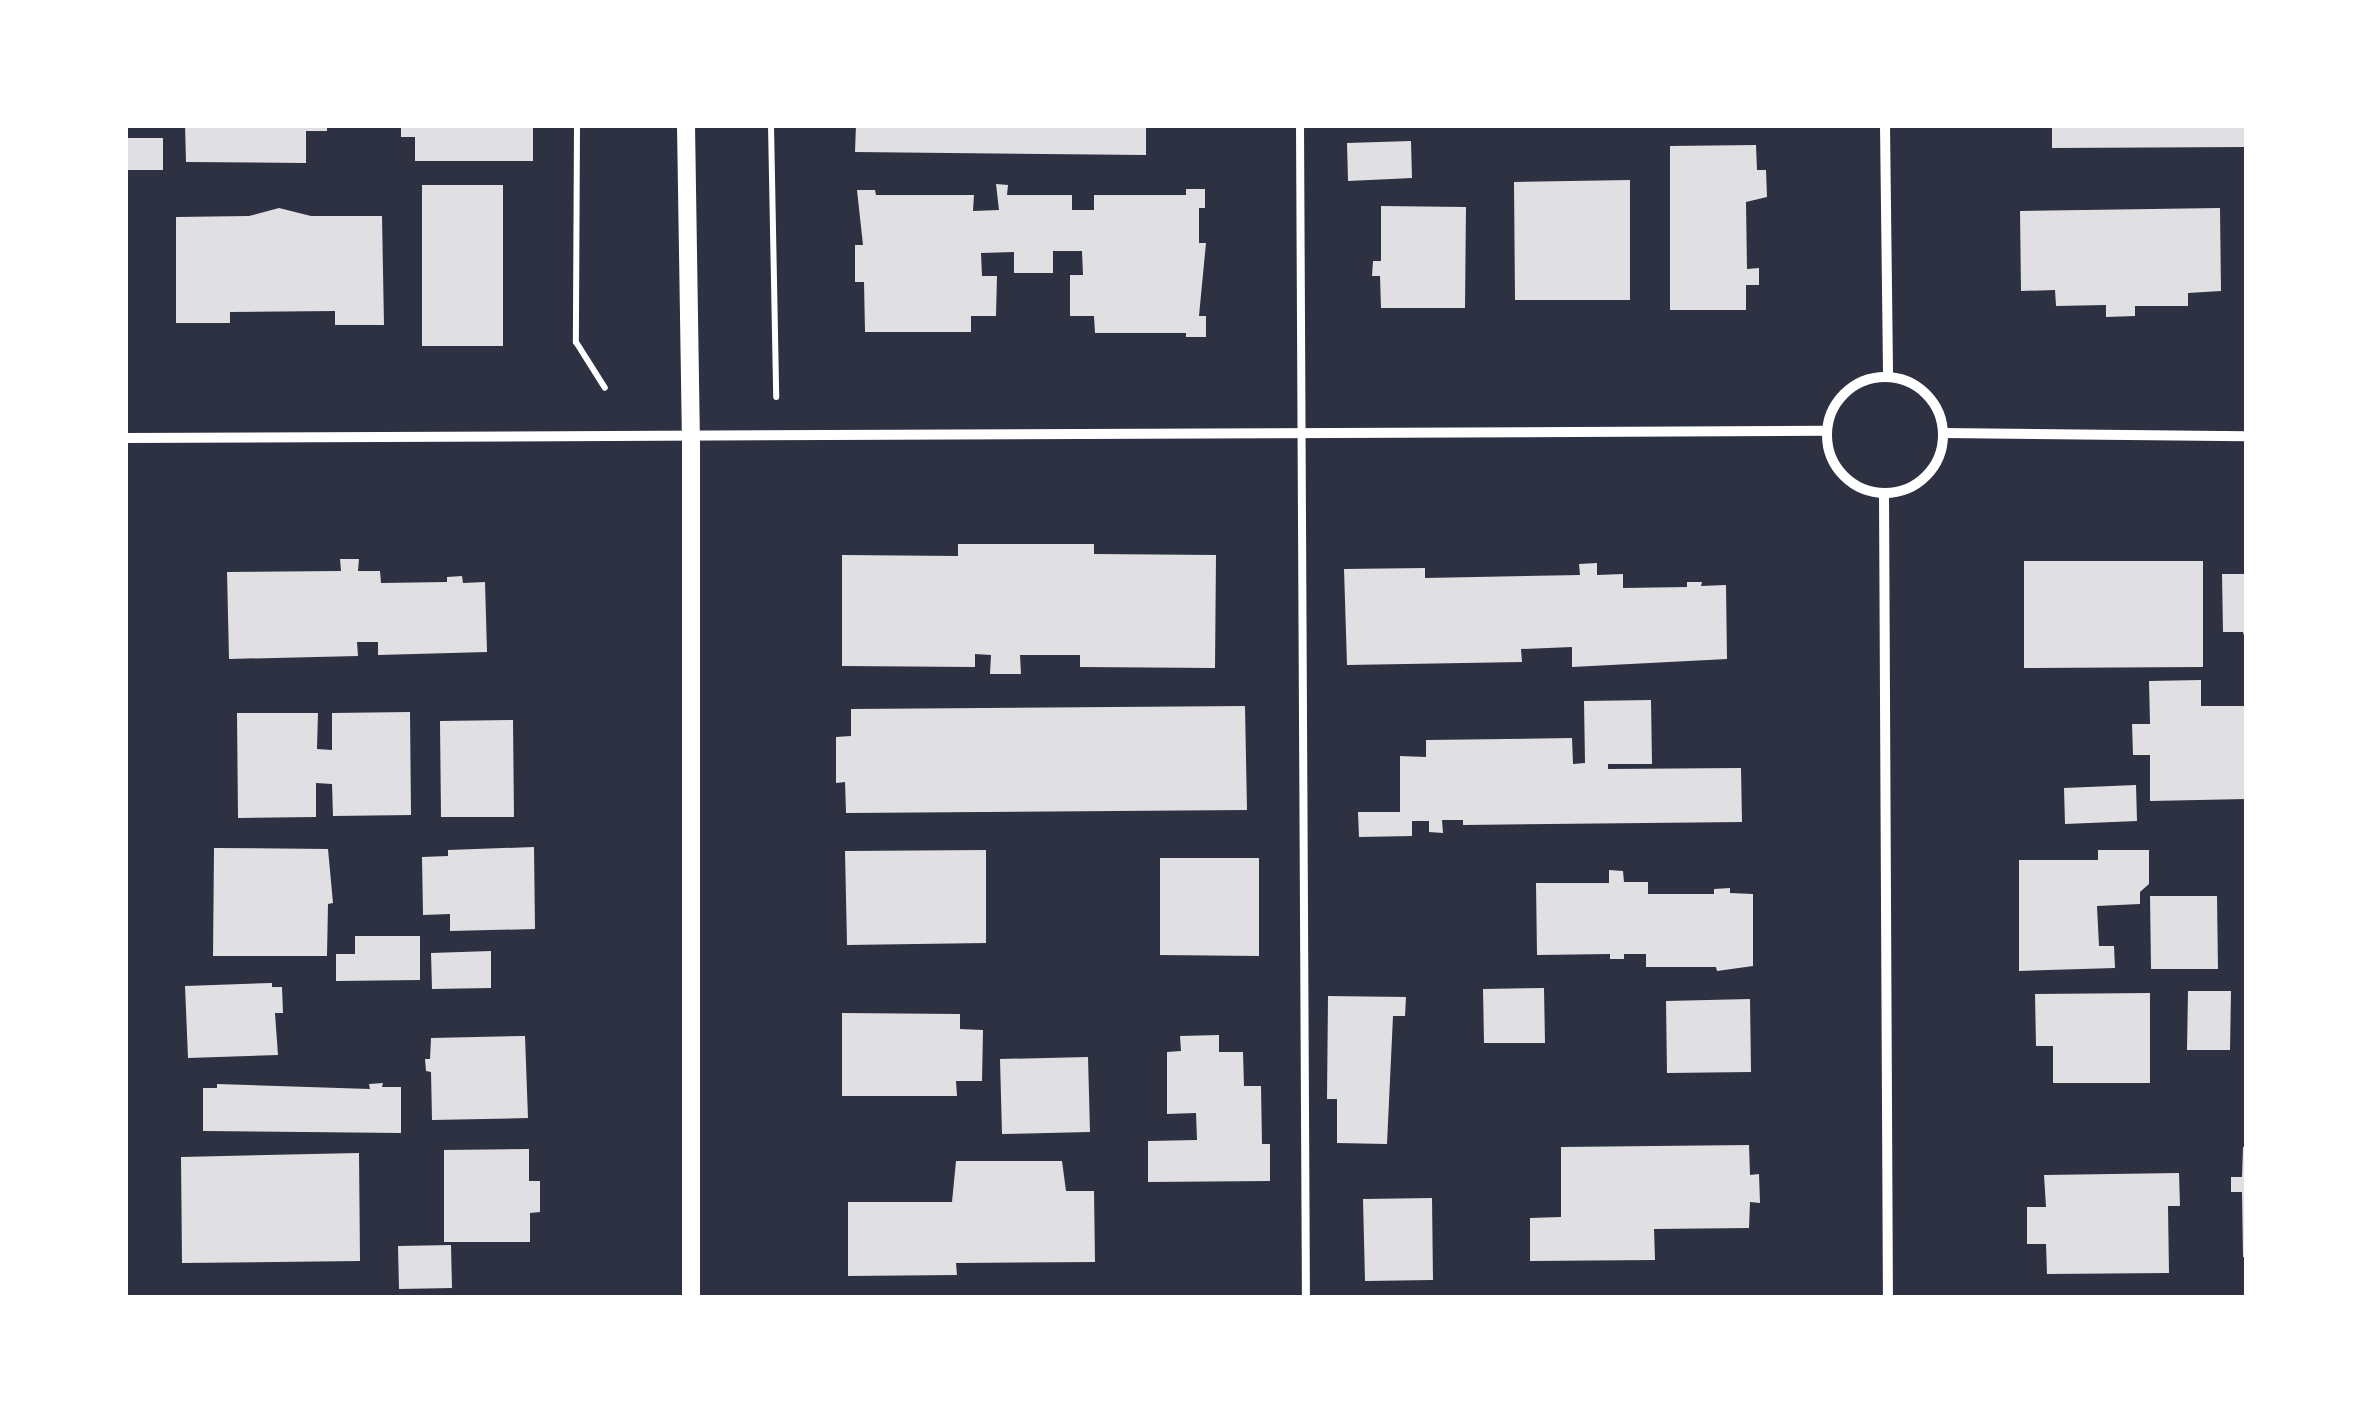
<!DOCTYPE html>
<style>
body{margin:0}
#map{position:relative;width:2372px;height:1423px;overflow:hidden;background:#2d3142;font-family:"Asap Condensed",sans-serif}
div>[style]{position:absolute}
.building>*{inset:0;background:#e0e0e3}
.path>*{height:6px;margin:-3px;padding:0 3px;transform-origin:3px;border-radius:3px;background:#fff}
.service>*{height:8px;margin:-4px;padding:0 4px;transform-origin:4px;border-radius:4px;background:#fff}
.minor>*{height:10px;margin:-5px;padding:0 5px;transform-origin:5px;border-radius:5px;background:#fff}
.minor>.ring{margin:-5px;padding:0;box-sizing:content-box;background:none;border:10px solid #fff;border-radius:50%}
.tertiary>*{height:18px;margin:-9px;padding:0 9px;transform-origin:9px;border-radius:9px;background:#fff}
span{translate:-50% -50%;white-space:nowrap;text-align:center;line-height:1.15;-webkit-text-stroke:10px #fff;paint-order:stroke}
.frame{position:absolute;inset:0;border:128px solid #fff;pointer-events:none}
</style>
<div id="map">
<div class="building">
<div style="clip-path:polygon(185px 125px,327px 125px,327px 131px,306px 131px,306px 163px,186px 162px)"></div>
<div style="clip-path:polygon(401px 125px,533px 125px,533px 161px,415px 161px,415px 137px,401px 137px)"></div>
<div style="clip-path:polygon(856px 125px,1146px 125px,1146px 155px,855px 152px)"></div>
<div style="clip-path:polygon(2052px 125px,2247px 125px,2247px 147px,2052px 148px)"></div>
<div style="clip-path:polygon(125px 138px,163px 138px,163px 170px,125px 170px)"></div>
<div style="clip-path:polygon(1411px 141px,1412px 178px,1348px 181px,1347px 143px)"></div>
<div style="clip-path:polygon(1756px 145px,1757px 170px,1766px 170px,1767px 197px,1746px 202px,1747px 269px,1759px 268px,1759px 285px,1746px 285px,1746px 310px,1670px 310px,1670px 146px)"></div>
<div style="clip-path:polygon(1630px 180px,1630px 300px,1515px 300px,1514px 182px)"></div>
<div style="clip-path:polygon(996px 184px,1008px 185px,1007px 195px,1072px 195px,1072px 210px,1094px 210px,1094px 195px,1186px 195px,1186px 189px,1205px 189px,1205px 208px,1199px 208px,1199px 243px,1206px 243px,1199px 316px,1206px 316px,1206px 337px,1186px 337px,1186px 333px,1095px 333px,1094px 316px,1070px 316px,1070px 275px,1083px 275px,1082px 251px,1053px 251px,1053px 273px,1014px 273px,1014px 252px,981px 253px,982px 276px,997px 276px,996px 316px,971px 316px,971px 332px,865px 332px,864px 282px,855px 282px,855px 245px,863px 245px,857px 190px,875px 190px,876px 195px,974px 195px,973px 211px,999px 210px)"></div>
<div style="clip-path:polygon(422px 185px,503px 185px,503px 346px,422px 346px)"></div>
<div style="clip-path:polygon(1381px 206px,1466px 207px,1465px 308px,1381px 308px,1380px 276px,1372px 276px,1373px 261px,1381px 261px)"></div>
<div style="clip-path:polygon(279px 208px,311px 216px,382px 216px,384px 325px,335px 325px,335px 311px,230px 312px,230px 323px,176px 323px,176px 217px,249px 216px)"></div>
<div style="clip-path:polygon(2220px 208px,2221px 291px,2188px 293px,2188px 306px,2135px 306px,2135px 316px,2106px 317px,2106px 305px,2056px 306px,2055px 290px,2021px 291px,2020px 211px)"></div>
<div style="clip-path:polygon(958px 544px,1094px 544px,1094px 554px,1216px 555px,1215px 668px,1080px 667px,1080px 655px,1020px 655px,1021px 674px,990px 674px,991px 655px,975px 654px,975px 667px,842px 666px,842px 555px,958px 556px)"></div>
<div style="clip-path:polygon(340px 559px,359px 559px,358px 571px,380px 571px,381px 583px,447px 582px,447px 577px,462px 576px,463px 583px,485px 582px,487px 652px,378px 655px,378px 642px,357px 642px,358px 656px,229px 659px,227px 572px,341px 571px)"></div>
<div style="clip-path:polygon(2024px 561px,2203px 561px,2203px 667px,2024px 668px)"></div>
<div style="clip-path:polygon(1597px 563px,1597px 575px,1623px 574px,1623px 588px,1687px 587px,1687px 582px,1702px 582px,1701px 586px,1726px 585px,1727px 659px,1572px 667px,1572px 647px,1521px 649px,1522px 662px,1347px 665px,1344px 569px,1425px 568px,1425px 578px,1580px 575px,1579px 564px)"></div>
<div style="clip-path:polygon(2222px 574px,2247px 574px,2247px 646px,2243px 632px,2223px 632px)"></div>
<div style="clip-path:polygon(2201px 680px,2201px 706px,2247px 706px,2247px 799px,2150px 801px,2150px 755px,2133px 755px,2132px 724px,2150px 724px,2149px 681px)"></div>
<div style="clip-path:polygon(1651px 700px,1652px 764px,1608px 764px,1608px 769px,1741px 768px,1742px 822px,1463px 825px,1463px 820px,1442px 820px,1443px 833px,1429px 832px,1429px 821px,1412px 821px,1412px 836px,1359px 837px,1358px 812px,1400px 812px,1400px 756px,1426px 757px,1426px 740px,1572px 738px,1573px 764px,1585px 763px,1584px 701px)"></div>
<div style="clip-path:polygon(1245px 706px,1247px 810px,846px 813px,845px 782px,836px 783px,836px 737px,851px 736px,851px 709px)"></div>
<div style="clip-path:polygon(410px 712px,411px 815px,333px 816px,332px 784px,316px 783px,316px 817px,238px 818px,237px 713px,318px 713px,317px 749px,332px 750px,332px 713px)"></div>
<div style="clip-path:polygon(513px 720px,514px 817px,441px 817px,440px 721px)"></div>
<div style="clip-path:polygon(2136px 785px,2137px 821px,2065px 824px,2064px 788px)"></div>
<div style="clip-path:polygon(534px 847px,535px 929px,450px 931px,450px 914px,423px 915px,422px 857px,448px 856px,448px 850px)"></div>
<div style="clip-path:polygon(214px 848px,328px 849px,333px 903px,328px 904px,327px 956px,213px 956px)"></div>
<div style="clip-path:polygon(986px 850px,986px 943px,847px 945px,845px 851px)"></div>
<div style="clip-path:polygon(2098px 850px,2149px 850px,2149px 884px,2140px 892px,2140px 904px,2097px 906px,2099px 946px,2114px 946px,2115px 968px,2019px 971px,2019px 860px,2098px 860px)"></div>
<div style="clip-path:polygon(1160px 858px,1259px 858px,1259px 956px,1160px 955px)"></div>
<div style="clip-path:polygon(1609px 870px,1623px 871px,1624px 882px,1648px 882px,1648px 894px,1714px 894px,1714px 889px,1730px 888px,1730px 893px,1753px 894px,1753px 966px,1717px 971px,1716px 967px,1646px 967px,1646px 954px,1624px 954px,1624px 959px,1610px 959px,1610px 954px,1537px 955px,1536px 883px,1609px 883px)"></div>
<div style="clip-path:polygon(2150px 896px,2217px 896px,2218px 969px,2151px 969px)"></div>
<div style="clip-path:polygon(355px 936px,420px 936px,420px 980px,336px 981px,336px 954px,355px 954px)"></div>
<div style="clip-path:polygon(491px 951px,491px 988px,432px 989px,431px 953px)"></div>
<div style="clip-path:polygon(272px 983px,272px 987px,282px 987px,283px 1013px,275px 1013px,278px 1055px,188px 1058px,185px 986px)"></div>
<div style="clip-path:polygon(1544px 988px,1545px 1043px,1484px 1043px,1483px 989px)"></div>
<div style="clip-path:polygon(2188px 991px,2231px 991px,2230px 1050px,2187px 1050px)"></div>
<div style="clip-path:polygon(2150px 993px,2150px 1083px,2053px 1083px,2053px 1046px,2036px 1046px,2035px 994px)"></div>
<div style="clip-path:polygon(1328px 996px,1406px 997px,1405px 1016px,1393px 1016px,1387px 1144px,1337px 1143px,1337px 1099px,1327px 1099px)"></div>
<div style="clip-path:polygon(1750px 999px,1751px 1072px,1667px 1073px,1666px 1001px)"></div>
<div style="clip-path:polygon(842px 1013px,960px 1014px,960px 1029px,983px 1030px,982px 1081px,956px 1081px,957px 1096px,842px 1096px)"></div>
<div style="clip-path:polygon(1219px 1035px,1219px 1052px,1243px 1052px,1244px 1086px,1261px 1086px,1262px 1144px,1270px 1144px,1270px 1181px,1148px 1182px,1148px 1141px,1197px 1140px,1196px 1113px,1167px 1114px,1167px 1052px,1181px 1051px,1180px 1036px)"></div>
<div style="clip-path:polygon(525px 1036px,528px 1118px,432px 1120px,431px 1072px,426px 1071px,425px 1059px,430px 1059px,431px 1038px)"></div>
<div style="clip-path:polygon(1088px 1057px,1090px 1132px,1002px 1134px,1000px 1059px)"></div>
<div style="clip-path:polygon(383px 1083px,382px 1087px,401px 1087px,401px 1133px,203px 1131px,203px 1088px,217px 1088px,217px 1084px,370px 1089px,369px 1084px)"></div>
<div style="clip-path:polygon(1749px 1145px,1750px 1175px,1759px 1174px,1760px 1203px,1750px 1202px,1749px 1228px,1654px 1229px,1655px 1260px,1530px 1261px,1530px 1218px,1561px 1217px,1561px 1147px)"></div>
<div style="clip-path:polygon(2247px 1146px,2247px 1257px,2243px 1257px,2242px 1192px,2231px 1192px,2231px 1177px,2242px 1177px,2243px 1147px)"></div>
<div style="clip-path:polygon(529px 1149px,529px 1181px,540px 1181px,540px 1212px,530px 1213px,530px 1242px,444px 1242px,444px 1150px)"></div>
<div style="clip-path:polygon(359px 1153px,360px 1261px,182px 1263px,181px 1157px)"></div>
<div style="clip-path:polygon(956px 1161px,1062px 1161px,1066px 1191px,1094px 1191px,1095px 1262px,956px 1263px,957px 1275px,848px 1276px,848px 1202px,952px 1202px)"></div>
<div style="clip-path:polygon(2179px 1173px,2180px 1206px,2168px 1206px,2169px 1273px,2047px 1274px,2046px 1244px,2027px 1244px,2027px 1207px,2046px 1207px,2044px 1175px)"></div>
<div style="clip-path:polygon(1432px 1198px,1433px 1280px,1365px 1281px,1363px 1199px)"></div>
<div style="clip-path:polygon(451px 1245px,452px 1288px,399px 1289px,398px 1246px)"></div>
</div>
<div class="path">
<div style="left:577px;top:125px;width:217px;rotate:90.3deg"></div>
<div style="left:576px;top:342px;width:54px;rotate:57.8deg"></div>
<div style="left:771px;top:125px;width:272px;rotate:88.9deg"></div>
</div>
<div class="service">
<div style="left:1300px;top:125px;width:1173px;rotate:89.71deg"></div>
</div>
<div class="minor">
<div style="left:1885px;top:125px;width:252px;rotate:89.3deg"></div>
<div class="ring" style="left:1827px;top:377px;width:106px;height:106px"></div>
<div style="left:1944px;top:433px;width:303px;rotate:0.6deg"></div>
<div style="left:125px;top:438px;width:1702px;rotate:-0.24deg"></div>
<div style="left:1884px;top:493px;width:805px;rotate:89.72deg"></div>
</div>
<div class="tertiary">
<div style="left:686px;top:125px;width:310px;rotate:89.1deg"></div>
<div style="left:691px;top:435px;width:863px;rotate:90deg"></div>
</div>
<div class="frame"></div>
</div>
